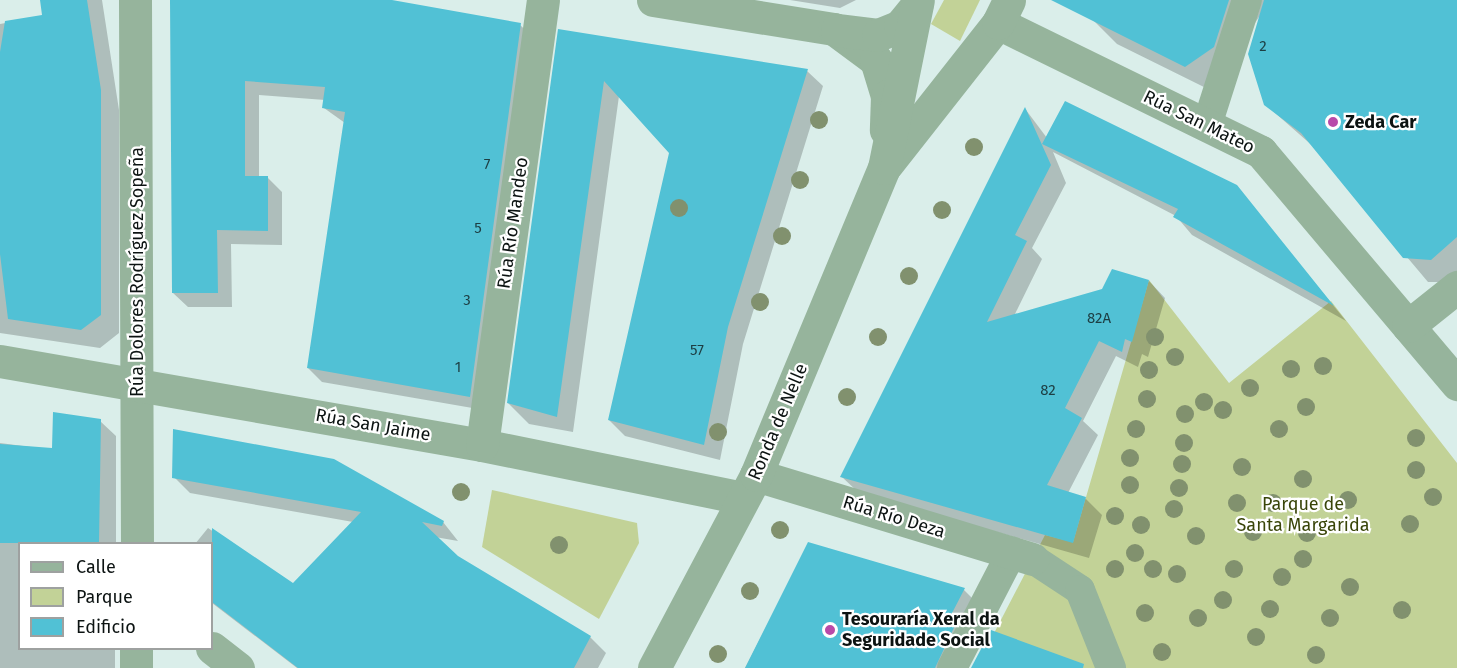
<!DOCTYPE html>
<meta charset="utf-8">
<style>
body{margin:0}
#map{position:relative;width:1457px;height:668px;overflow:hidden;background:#daeeea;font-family:"Fira Sans",sans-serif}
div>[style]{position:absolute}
.green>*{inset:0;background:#c2d297}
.shadow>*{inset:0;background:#0003}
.building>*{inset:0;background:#51c1d5}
.pedestrian>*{height:30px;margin:-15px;padding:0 15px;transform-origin:15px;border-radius:15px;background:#96b49c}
.minor>*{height:33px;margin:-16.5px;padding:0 16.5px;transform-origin:16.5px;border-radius:16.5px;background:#96b49c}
.tertiary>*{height:33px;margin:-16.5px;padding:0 16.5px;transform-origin:16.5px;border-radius:16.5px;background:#96b49c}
.trees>*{width:18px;height:18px;margin:-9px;border-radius:50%;background:#81916e}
.dots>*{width:16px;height:16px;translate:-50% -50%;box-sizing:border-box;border:3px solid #fff;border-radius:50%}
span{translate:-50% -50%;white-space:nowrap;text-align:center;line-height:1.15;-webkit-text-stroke:4.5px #fff;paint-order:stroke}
.number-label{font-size:15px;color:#1d3e43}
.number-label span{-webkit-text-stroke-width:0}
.street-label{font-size:18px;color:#0c1312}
.poi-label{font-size:18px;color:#0c1312;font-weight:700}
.left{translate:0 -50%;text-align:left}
.park-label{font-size:18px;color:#394509}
.legend{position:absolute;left:18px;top:542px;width:195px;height:108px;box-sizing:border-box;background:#fff;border:2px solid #9ea1a0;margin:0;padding:8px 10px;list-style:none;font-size:18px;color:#0c1312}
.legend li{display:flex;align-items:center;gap:12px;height:30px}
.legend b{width:30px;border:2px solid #9ea1a0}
</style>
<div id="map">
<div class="green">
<div style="clip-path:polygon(944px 0,980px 0,960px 41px,931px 24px)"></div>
<div style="clip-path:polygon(1149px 280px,1229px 383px,1331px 301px,1457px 463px,1457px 668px,976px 668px,1045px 535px,1073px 542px)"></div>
<div style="clip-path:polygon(492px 490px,637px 523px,639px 543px,599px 619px,482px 547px)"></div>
</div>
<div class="shadow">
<div style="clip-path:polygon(42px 0,102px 0,119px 110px,119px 333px,100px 348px,0 333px,0 24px,44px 16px)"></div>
<div style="clip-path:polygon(183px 0,376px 0,520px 25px,535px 39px,484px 410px,322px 382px,308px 368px,345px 123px,324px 108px,325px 100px,259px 95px,259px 178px,268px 178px,282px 192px,282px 245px,231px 244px,232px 307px,188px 307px,173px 293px)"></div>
<div style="clip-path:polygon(790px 0,856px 0,840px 8px)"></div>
<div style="clip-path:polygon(1085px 0,1457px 0,1457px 282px,1428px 282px,1315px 148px,1265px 104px,1263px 11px,1210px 90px,1117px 44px,1092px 19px)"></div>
<div style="clip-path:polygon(559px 31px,807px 71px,823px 86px,743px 344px,720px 460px,625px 436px,609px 420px,671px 152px,619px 96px,573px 432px,529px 424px,508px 403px)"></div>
<div style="clip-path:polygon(1026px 110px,1047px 138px,1236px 187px,1346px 321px,1192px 235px,1176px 216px,1053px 152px,1066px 183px,1032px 248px,1042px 259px,1014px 316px,1149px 281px,1165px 298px,1148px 357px,1142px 354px,1138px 367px,1116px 356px,1083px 421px,1098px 435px,1068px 493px,1085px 498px,1102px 515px,1089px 558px,859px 493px,842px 477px)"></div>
<div style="clip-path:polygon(100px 421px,116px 436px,116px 544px,20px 544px,20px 648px,115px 648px,115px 668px,0 668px,0 443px,54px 450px)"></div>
<div style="clip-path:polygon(174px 477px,443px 522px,458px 541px,435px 537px,457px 557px,590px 637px,606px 653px,598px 668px,297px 668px,212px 603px,212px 544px,195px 544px,208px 528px,293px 585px,353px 522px,190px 493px)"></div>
<div style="clip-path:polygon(809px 544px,964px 590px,986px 612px,967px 668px,745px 668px)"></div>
</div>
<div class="building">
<div style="clip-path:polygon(40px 0,87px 0,101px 90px,101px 315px,81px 330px,8px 319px,0 254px,0 52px,5px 21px,42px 15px)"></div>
<div style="clip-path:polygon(170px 0,392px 0,521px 23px,470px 397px,307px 368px,345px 112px,322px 108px,325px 87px,245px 81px,245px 176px,268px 176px,268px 231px,217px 230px,218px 293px,172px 293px)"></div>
<div style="clip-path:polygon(1051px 0,1229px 0,1214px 47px,1185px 67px)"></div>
<div style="clip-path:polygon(1264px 0,1457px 0,1457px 237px,1431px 260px,1403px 258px,1301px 133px,1264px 105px,1248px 54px)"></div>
<div style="clip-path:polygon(558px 29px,808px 69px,728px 327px,704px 445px,608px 420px,669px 153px,604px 81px,557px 417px,507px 403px)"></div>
<div style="clip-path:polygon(1065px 101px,1237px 185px,1334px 306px,1173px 217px,1178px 209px,1042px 144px)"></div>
<div style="clip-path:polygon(1025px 107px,1051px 165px,1015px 235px,1027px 241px,987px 322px,1102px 289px,1112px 269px,1149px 280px,1132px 342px,1125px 339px,1122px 352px,1099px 341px,1065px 408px,1082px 418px,1047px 485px,1086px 497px,1073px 543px,840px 477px)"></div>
<div style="clip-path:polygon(53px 412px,101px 419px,99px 543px,0 543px,0 444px,52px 448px)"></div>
<div style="clip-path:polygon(173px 429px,334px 459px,444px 521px,442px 526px,422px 522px,458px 556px,591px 636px,574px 668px,298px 668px,212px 602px,212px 528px,293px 583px,361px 512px,172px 478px)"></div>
<div style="clip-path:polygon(808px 542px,965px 588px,951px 615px,959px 617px,935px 668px,745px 668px)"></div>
<div style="clip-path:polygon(991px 630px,1084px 664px,1083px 668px,971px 668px)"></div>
</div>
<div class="pedestrian">
<div style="left:1207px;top:125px;width:131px;rotate:-72.3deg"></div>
<div style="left:1033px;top:559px;width:56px;rotate:33.4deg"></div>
<div style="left:1080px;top:590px;width:84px;rotate:68.3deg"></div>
<div style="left:952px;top:668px;width:131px;rotate:-62.7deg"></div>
</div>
<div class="minor">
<div style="left:135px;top:0;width:544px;rotate:89.79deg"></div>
<div style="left:653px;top:0;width:183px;rotate:9.1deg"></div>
<div style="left:834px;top:29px;width:52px;rotate:36.4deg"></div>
<div style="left:876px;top:60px;width:38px;rotate:73deg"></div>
<div style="left:887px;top:96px;width:34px;rotate:92deg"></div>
<div style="left:998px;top:23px;width:293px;rotate:26.1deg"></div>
<div style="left:1261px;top:152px;width:304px;rotate:49.8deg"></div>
<div style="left:837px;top:30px;width:41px;rotate:7deg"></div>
<div style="left:878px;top:35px;width:24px;rotate:-22deg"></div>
<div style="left:900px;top:26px;width:26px;rotate:-51deg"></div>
<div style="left:1408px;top:326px;width:63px;rotate:-38.5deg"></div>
<div style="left:0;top:361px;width:489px;rotate:9.9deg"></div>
<div style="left:482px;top:445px;width:266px;rotate:11.5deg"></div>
<div style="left:482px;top:445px;width:449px;rotate:-82.2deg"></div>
<div style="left:756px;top:475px;width:289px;rotate:16.9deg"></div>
<div style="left:212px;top:648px;width:33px;rotate:38deg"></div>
<div style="left:136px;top:668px;width:20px;rotate:-90deg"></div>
</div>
<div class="tertiary">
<div style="left:887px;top:164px;width:179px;rotate:-51.8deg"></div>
<div style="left:998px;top:23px;width:25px;rotate:-64deg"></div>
<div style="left:654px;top:668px;width:218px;rotate:-62.1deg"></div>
<div style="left:756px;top:475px;width:333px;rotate:-67.4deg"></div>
<div style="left:884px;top:168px;width:171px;rotate:-78.6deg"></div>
</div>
<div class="trees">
<div style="left:819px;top:120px"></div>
<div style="left:974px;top:147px"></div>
<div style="left:800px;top:180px"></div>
<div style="left:679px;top:208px"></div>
<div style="left:942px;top:210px"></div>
<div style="left:782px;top:236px"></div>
<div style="left:909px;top:276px"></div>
<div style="left:760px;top:302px"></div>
<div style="left:878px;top:337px"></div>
<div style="left:1155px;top:337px"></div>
<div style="left:1175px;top:357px"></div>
<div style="left:1323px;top:366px"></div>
<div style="left:1291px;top:369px"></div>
<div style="left:1149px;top:370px"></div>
<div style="left:1250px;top:388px"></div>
<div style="left:847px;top:397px"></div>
<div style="left:1147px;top:399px"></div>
<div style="left:1204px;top:402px"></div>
<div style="left:1306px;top:407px"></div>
<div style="left:1223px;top:410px"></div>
<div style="left:1185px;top:414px"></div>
<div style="left:1136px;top:429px"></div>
<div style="left:1279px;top:429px"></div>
<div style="left:718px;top:432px"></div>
<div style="left:1416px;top:438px"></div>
<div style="left:1184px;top:443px"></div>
<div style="left:1130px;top:458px"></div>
<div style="left:1182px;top:464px"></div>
<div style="left:1242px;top:467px"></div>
<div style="left:1416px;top:470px"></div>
<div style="left:1303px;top:479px"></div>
<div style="left:1130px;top:485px"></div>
<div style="left:1179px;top:488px"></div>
<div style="left:461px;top:492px"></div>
<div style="left:1433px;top:497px"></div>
<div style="left:1348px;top:500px"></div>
<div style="left:1237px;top:503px"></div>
<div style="left:1273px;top:503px"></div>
<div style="left:1174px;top:509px"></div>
<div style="left:1115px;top:516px"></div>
<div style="left:1410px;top:524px"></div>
<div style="left:1141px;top:525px"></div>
<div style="left:780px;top:530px"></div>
<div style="left:1253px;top:532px"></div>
<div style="left:1307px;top:533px"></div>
<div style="left:1196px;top:536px"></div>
<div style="left:559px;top:545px"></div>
<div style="left:1135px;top:553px"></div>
<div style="left:1303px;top:559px"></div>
<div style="left:1115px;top:569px"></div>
<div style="left:1153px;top:569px"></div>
<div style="left:1234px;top:569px"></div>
<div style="left:1177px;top:574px"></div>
<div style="left:1282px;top:577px"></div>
<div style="left:1350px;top:587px"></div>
<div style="left:750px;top:591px"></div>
<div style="left:1223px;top:600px"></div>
<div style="left:1270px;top:609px"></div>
<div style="left:1402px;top:610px"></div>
<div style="left:1145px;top:613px"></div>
<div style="left:1198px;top:618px"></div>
<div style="left:1330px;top:618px"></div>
<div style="left:1256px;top:637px"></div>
<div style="left:1162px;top:652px"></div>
<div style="left:718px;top:654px"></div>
<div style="left:1316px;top:655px"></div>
</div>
<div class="dots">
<div style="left:1333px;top:122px;background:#b84aa9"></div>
<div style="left:830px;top:630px;background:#b84aa9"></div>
</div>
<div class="number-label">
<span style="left:1263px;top:47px">2</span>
<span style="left:487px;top:165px">7</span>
<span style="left:478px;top:229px">5</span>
<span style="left:467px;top:301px">3</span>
<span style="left:1099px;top:319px">82A</span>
<span style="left:697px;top:351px">57</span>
<span style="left:458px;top:368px">1</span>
<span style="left:1048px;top:391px">82</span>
</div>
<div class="street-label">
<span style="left:1199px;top:122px;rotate:26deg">Rúa San Mateo</span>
<span style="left:513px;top:223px;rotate:-82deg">Rúa Río Mandeo</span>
<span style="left:137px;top:272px;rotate:-90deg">Rúa Dolores Rodríguez Sopeña</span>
<span style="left:778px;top:422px;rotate:-67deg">Ronda de Nelle</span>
<span style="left:373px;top:425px;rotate:10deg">Rúa San Jaime</span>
<span style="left:894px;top:517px;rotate:17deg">Rúa Río Deza</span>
</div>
<div class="poi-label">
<span class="left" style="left:1345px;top:122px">Zeda Car</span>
<span class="left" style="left:842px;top:630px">Tesouraría Xeral da<br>Seguridade Social</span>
</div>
<div class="park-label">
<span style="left:1303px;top:515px">Parque de<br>Santa Margarida</span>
</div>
<ul class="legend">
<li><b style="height:8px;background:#96b49c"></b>Calle</li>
<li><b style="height:16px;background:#c2d297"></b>Parque</li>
<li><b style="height:16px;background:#51c1d5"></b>Edificio</li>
</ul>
</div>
